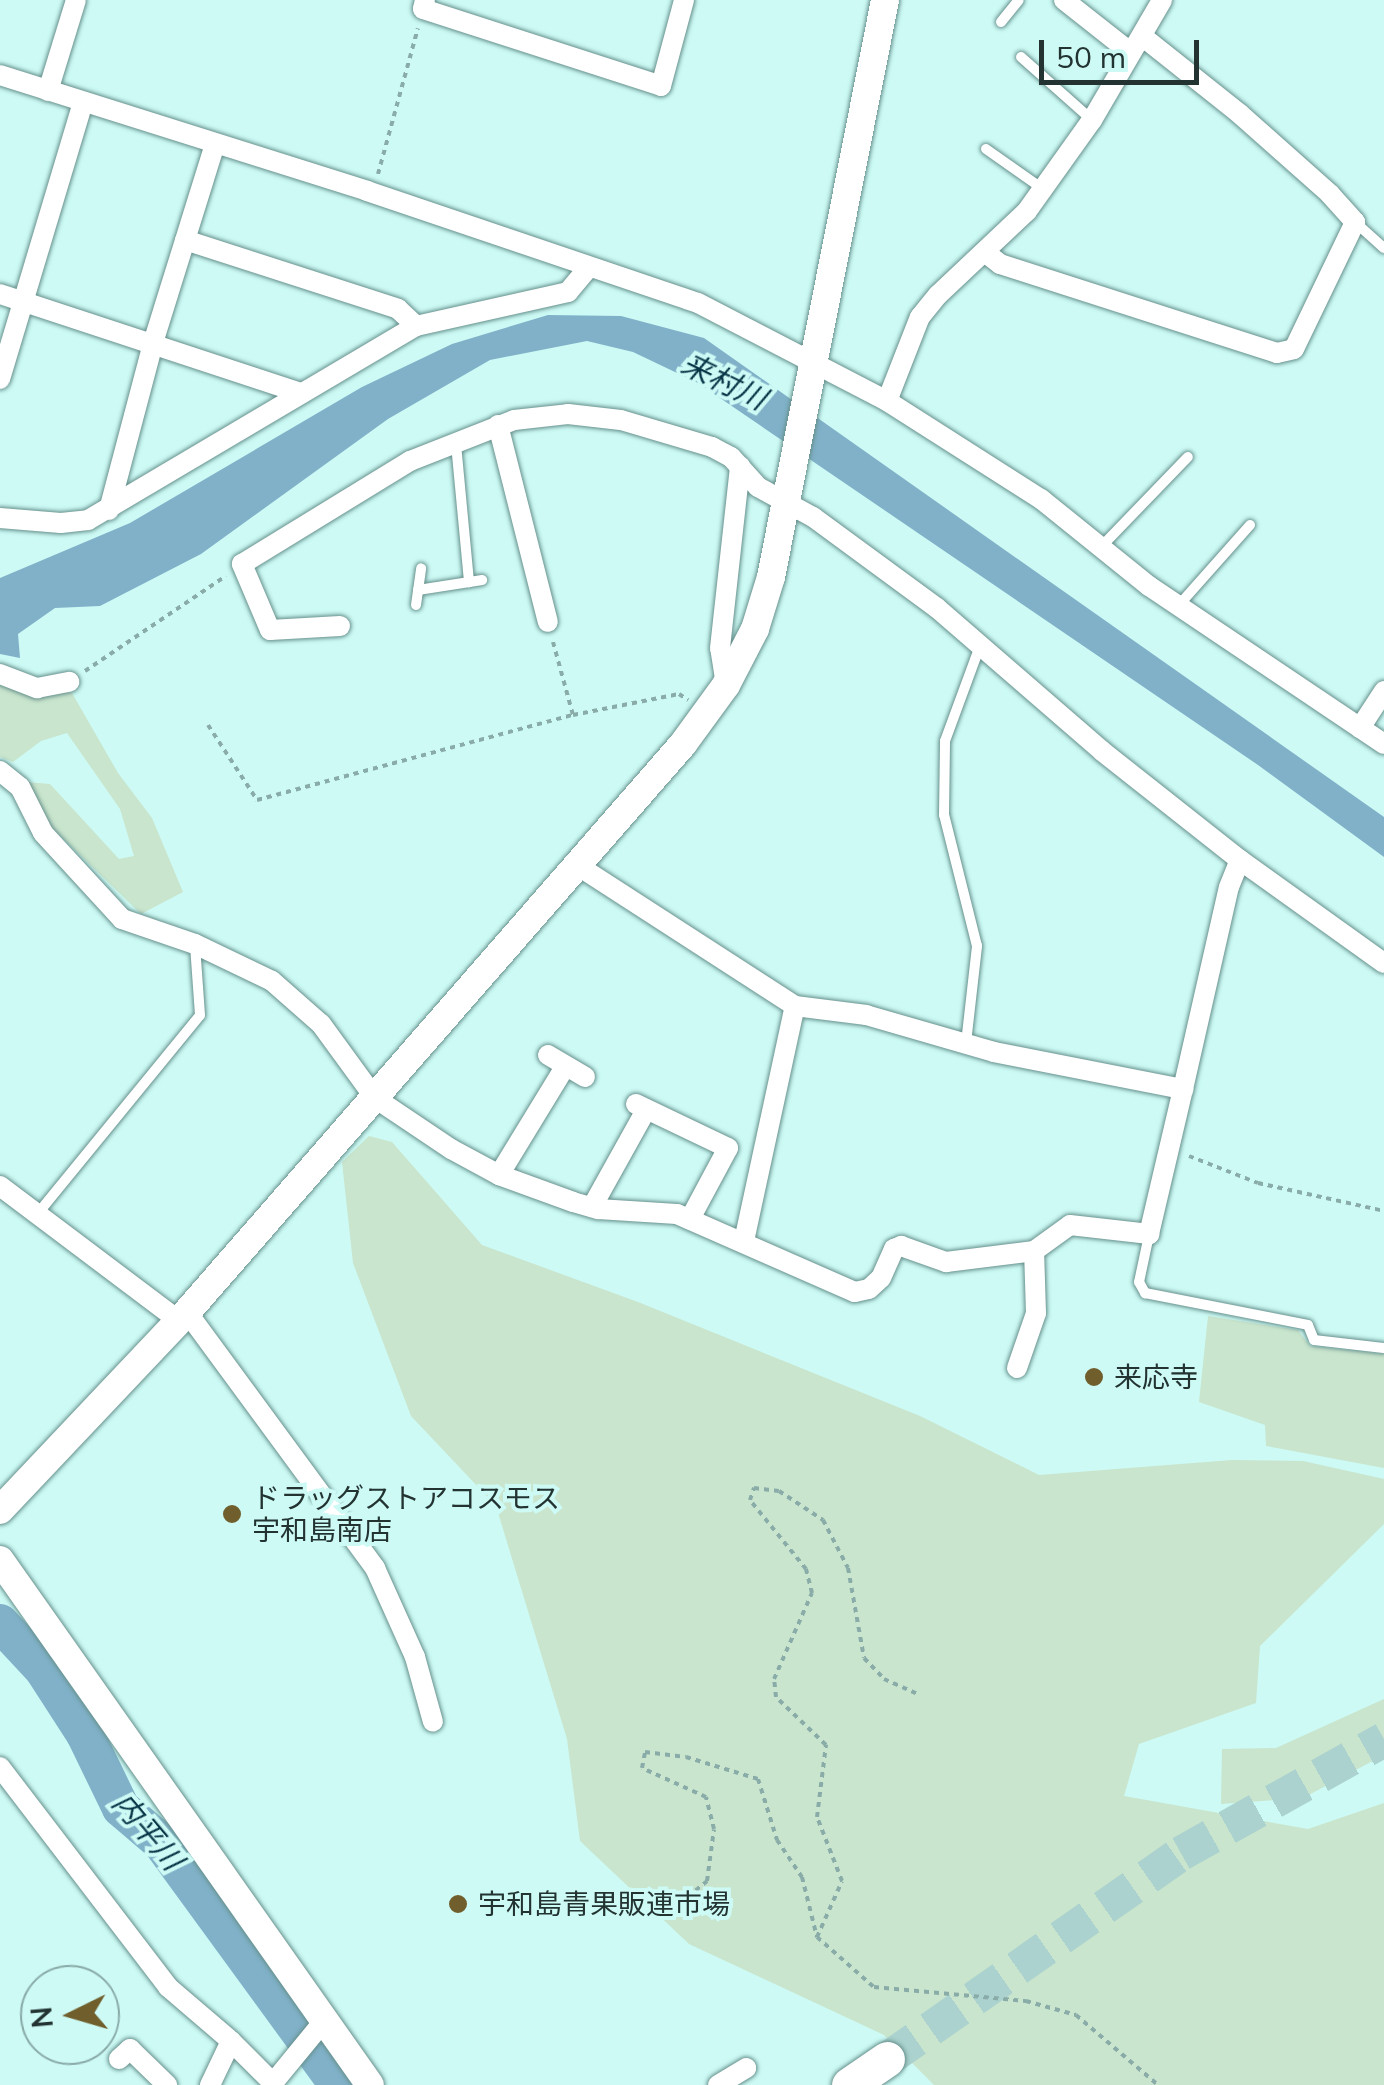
<!DOCTYPE html>
<meta charset="utf-8">
<style>
body{margin:0}
#map{position:relative;width:1384px;height:2085px;overflow:hidden;background:#cdfaf5;font-family:Mulish,"Noto Sans JP",sans-serif}
div>[style]{position:absolute}
.green>*{inset:0;background:#c9e5cd}
.water>*{inset:0;background:#80b1c8}
.river>*{height:38px;margin:-19px;padding:0 19px;transform-origin:19px;border-radius:19px;background:#80b1c8}
.highway-tunnel>*{height:35px;margin-top:-17.5px;transform-origin:0;background:repeating-linear-gradient(90deg,#abd2ce 0 35px,transparent 0 53px)}
.path>*{height:4px;margin-top:-2px;transform-origin:0;background:repeating-linear-gradient(90deg,#8aaca9 0 5px,transparent 0 10px)}
.roads{filter:drop-shadow(0 0 2px #66908c) drop-shadow(0 0 2px #66908c)}
.lane>*{height:10px;margin:-5px;padding:0 5px;transform-origin:5px;border-radius:5px;background:#fff}
.street>*{height:20px;margin:-10px;padding:0 10px;transform-origin:10px;border-radius:10px;background:#fff}
.secondary>*{height:28px;margin:-14px;padding:0 14px;transform-origin:14px;border-radius:14px;background:#fff}
.highway>*{height:35px;margin:-17.5px;padding:0 17.5px;transform-origin:17.5px;border-radius:17.5px;background:#fff}
.dots>*{width:28px;height:28px;translate:-50% -50%;box-sizing:border-box;border:5px solid #cdfaf5;border-radius:50%}
span{translate:-50% -50%;white-space:nowrap;text-align:center;line-height:1.15;-webkit-text-stroke:8px #cdfaf5;paint-order:stroke}
.poi-label{font-size:28px;color:#223332}
.left{translate:0 -50%;text-align:left}
.water-label{font-size:30px;color:#093647;font-style:italic}
.north{position:absolute;left:20px;top:1965px;width:100px;height:100px;box-sizing:border-box;background:#cdfaf5;border:2px solid #89aaa7;border-radius:50%;rotate:265deg;font-size:28px;font-weight:700;line-height:40px;text-align:center;color:#223332}
.north::after{content:'';display:block;margin:auto;width:35px;height:45px;background:#705e2c;clip-path:polygon(50% 0,100% 100%,50% 72%,0 100%)}
.scale{position:absolute;left:1039px;top:40px;width:160px;height:45px;box-sizing:border-box;border:5px solid #223332;border-top:0;padding-left:12px;font-size:30px;line-height:35px;white-space:nowrap;color:#223332;-webkit-text-stroke:8px #cdfaf5;paint-order:stroke}
</style>
<div id="map">
<div class="green">
<div style="clip-path:polygon(0 682px,30px 692px,72px 693px,118px 773px,152px 818px,183px 892px,141px 914px,48px 824px,26px 782px,50px 784px,119px 859px,134px 856px,120px 809px,67px 733px,41px 741px,13px 762px,0 757px)"></div>
<div style="clip-path:polygon(369px 1136px,392px 1142px,482px 1245px,638px 1302px,920px 1416px,1039px 1475px,1232px 1460px,1303px 1461px,1384px 1479px,1384px 1524px,1260px 1646px,1256px 1703px,1139px 1744px,1124px 1796px,1308px 1829px,1384px 1803px,1384px 2085px,934px 2085px,884px 2035px,689px 1944px,580px 1841px,567px 1739px,496px 1506px,411px 1416px,353px 1263px,342px 1162px)"></div>
<div style="clip-path:polygon(1208px 1316px,1298px 1330px,1310px 1346px,1384px 1354px,1384px 1468px,1266px 1446px,1265px 1425px,1199px 1402px)"></div>
<div style="clip-path:polygon(1384px 1699px,1384px 1755px,1303px 1798px,1221px 1804px,1222px 1749px,1276px 1748px)"></div>
</div>
<div class="water">
<div style="clip-path:polygon(548px 315px,621px 316px,704px 338px,1384px 817px,1384px 857px,1258px 765px,698px 383px,633px 352px,587px 341px,490px 360px,388px 419px,201px 554px,100px 606px,55px 608px,18px 634px,20px 658px,0 654px,0 578px,130px 523px,362px 387px,452px 344px)"></div>
</div>
<div class="river">
<div style="left:0;top:1623px;width:63px;rotate:46.9deg"></div>
<div style="left:43px;top:1669px;width:77px;rotate:57.1deg"></div>
<div style="left:85px;top:1734px;width:82px;rotate:64.1deg"></div>
<div style="left:121px;top:1808px;width:52px;rotate:40.4deg"></div>
<div style="left:161px;top:1842px;width:301px;rotate:53.9deg"></div>
</div>
<div class="highway-tunnel">
<div style="left:887px;top:2059px;width:359px;rotate:-35deg"></div>
<div style="left:1181px;top:1853px;width:233px;rotate:-29.3deg"></div>
</div>
<div class="path">
<div style="left:378px;top:174px;width:151px;rotate:-74.7deg"></div>
<div style="left:553px;top:642px;width:76px;rotate:74.7deg"></div>
<div style="left:85px;top:671px;width:170px;rotate:-34deg"></div>
<div style="left:208px;top:725px;width:90px;rotate:56.8deg"></div>
<div style="left:257px;top:800px;width:327px;rotate:-15.1deg"></div>
<div style="left:573px;top:715px;width:108px;rotate:-11.2deg"></div>
<div style="left:679px;top:694px;width:11px;rotate:34deg"></div>
<div style="left:1189px;top:1156px;width:74px;rotate:21.4deg"></div>
<div style="left:1258px;top:1183px;width:129px;rotate:12.5deg"></div>
<div style="left:680px;top:1903px;width:35px;rotate:-39deg"></div>
<div style="left:707px;top:1881px;width:52px;rotate:-82.3deg"></div>
<div style="left:714px;top:1829px;width:33px;rotate:-104deg"></div>
<div style="left:706px;top:1797px;width:70px;rotate:-155.6deg"></div>
<div style="left:642px;top:1768px;width:16px;rotate:-79deg"></div>
<div style="left:645px;top:1752px;width:41px;rotate:7deg"></div>
<div style="left:686px;top:1757px;width:75px;rotate:17deg"></div>
<div style="left:758px;top:1779px;width:64px;rotate:72.7deg"></div>
<div style="left:777px;top:1840px;width:45px;rotate:56deg"></div>
<div style="left:802px;top:1877px;width:62px;rotate:76deg"></div>
<div style="left:817px;top:1937px;width:76px;rotate:41.3deg"></div>
<div style="left:874px;top:1987px;width:153px;rotate:5.3deg"></div>
<div style="left:1026px;top:2001px;width:52px;rotate:15.6deg"></div>
<div style="left:1076px;top:2015px;width:108px;rotate:40.5deg"></div>
<div style="left:817px;top:1937px;width:61px;rotate:-65.9deg"></div>
<div style="left:842px;top:1881px;width:69px;rotate:-111.3deg"></div>
<div style="left:817px;top:1817px;width:73px;rotate:-82.9deg"></div>
<div style="left:826px;top:1745px;width:69px;rotate:-136.2deg"></div>
<div style="left:776px;top:1697px;width:18px;rotate:-96deg"></div>
<div style="left:774px;top:1679px;width:94px;rotate:-66.2deg"></div>
<div style="left:812px;top:1593px;width:25px;rotate:-104deg"></div>
<div style="left:806px;top:1569px;width:89px;rotate:-129.1deg"></div>
<div style="left:750px;top:1500px;width:13px;rotate:-72deg"></div>
<div style="left:754px;top:1488px;width:25px;rotate:7deg"></div>
<div style="left:779px;top:1491px;width:53px;rotate:33.4deg"></div>
<div style="left:823px;top:1520px;width:54px;rotate:62.5deg"></div>
<div style="left:848px;top:1568px;width:91px;rotate:79.9deg"></div>
<div style="left:864px;top:1658px;width:29px;rotate:46deg"></div>
<div style="left:884px;top:1679px;width:39px;rotate:24deg"></div>
</div>
<div class="roads">
<div class="lane">
<div style="left:1001px;top:22px;width:28px;rotate:-51deg"></div>
<div style="left:1021px;top:57px;width:95px;rotate:41.6deg"></div>
<div style="left:986px;top:149px;width:70px;rotate:35.1deg"></div>
<div style="left:1355px;top:222px;width:39px;rotate:42deg"></div>
<div style="left:456px;top:444px;width:139px;rotate:84.6deg"></div>
<div style="left:1101px;top:547px;width:125px;rotate:-46deg"></div>
<div style="left:418px;top:590px;width:65px;rotate:-8.9deg"></div>
<div style="left:416px;top:605px;width:37px;rotate:-82deg"></div>
<div style="left:1179px;top:605px;width:107px;rotate:-48.4deg"></div>
<div style="left:966px;top:1043px;width:98px;rotate:-83.5deg"></div>
<div style="left:977px;top:946px;width:135px;rotate:-104.1deg"></div>
<div style="left:944px;top:815px;width:74px;rotate:-89.2deg"></div>
<div style="left:945px;top:741px;width:101px;rotate:-69.8deg"></div>
<div style="left:39px;top:1212px;width:254px;rotate:-50.7deg"></div>
<div style="left:200px;top:1015px;width:70px;rotate:-94.1deg"></div>
<div style="left:1149px;top:1235px;width:48px;rotate:102deg"></div>
<div style="left:1139px;top:1282px;width:13px;rotate:61deg"></div>
<div style="left:1145px;top:1293px;width:166px;rotate:11.1deg"></div>
<div style="left:1308px;top:1325px;width:16px;rotate:68deg"></div>
<div style="left:1314px;top:1340px;width:70px;rotate:6.5deg"></div>
</div>
<div class="street">
<div style="left:425px;top:0;width:9px;rotate:103deg"></div>
<div style="left:423px;top:9px;width:250px;rotate:17.9deg"></div>
<div style="left:661px;top:86px;width:89px;rotate:-75deg"></div>
<div style="left:1064px;top:0;width:85px;rotate:38.3deg"></div>
<div style="left:0;top:75px;width:385px;rotate:17.5deg"></div>
<div style="left:367px;top:191px;width:349px;rotate:18.7deg"></div>
<div style="left:698px;top:303px;width:213px;rotate:27.4deg"></div>
<div style="left:887px;top:401px;width:183px;rotate:32.5deg"></div>
<div style="left:1041px;top:499px;width:139px;rotate:38.9deg"></div>
<div style="left:1149px;top:586px;width:283px;rotate:33.9deg"></div>
<div style="left:48px;top:91px;width:95px;rotate:-72.9deg"></div>
<div style="left:185px;top:240px;width:224px;rotate:17.9deg"></div>
<div style="left:398px;top:309px;width:25px;rotate:43deg"></div>
<div style="left:986px;top:253px;width:18px;rotate:38deg"></div>
<div style="left:1000px;top:264px;width:291px;rotate:17.8deg"></div>
<div style="left:1277px;top:353px;width:17px;rotate:-13deg"></div>
<div style="left:1294px;top:349px;width:141px;rotate:-64.3deg"></div>
<div style="left:1355px;top:222px;width:38px;rotate:-132deg"></div>
<div style="left:1330px;top:194px;width:120px;rotate:-138.4deg"></div>
<div style="left:1240px;top:114px;width:125px;rotate:-141.5deg"></div>
<div style="left:0;top:294px;width:317px;rotate:18.2deg"></div>
<div style="left:0;top:379px;width:289px;rotate:-73.3deg"></div>
<div style="left:887px;top:401px;width:90px;rotate:-68.6deg"></div>
<div style="left:920px;top:317px;width:28px;rotate:-51deg"></div>
<div style="left:938px;top:295px;width:122px;rotate:-43.3deg"></div>
<div style="left:1027px;top:211px;width:112px;rotate:-54.5deg"></div>
<div style="left:1092px;top:120px;width:139px;rotate:-59.7deg"></div>
<div style="left:498px;top:425px;width:203px;rotate:75.8deg"></div>
<div style="left:109px;top:510px;width:173px;rotate:-75.2deg"></div>
<div style="left:153px;top:343px;width:208px;rotate:-72.7deg"></div>
<div style="left:0;top:518px;width:61px;rotate:4.7deg"></div>
<div style="left:61px;top:523px;width:27px;rotate:-6deg"></div>
<div style="left:88px;top:520px;width:381px;rotate:-30.6deg"></div>
<div style="left:416px;top:326px;width:156px;rotate:-12.6deg"></div>
<div style="left:568px;top:292px;width:30px;rotate:-50deg"></div>
<div style="left:340px;top:626px;width:70px;rotate:176.7deg"></div>
<div style="left:270px;top:630px;width:72px;rotate:-113deg"></div>
<div style="left:242px;top:564px;width:197px;rotate:-31.5deg"></div>
<div style="left:410px;top:461px;width:112px;rotate:-21.5deg"></div>
<div style="left:514px;top:420px;width:54px;rotate:-6.3deg"></div>
<div style="left:568px;top:414px;width:53px;rotate:6.5deg"></div>
<div style="left:621px;top:420px;width:95px;rotate:16.5deg"></div>
<div style="left:712px;top:447px;width:21px;rotate:28deg"></div>
<div style="left:731px;top:457px;width:40px;rotate:48deg"></div>
<div style="left:758px;top:487px;width:63px;rotate:28.6deg"></div>
<div style="left:813px;top:517px;width:154px;rotate:36.3deg"></div>
<div style="left:937px;top:608px;width:218px;rotate:40.9deg"></div>
<div style="left:1102px;top:751px;width:176px;rotate:38.3deg"></div>
<div style="left:1240px;top:860px;width:177px;rotate:35.6deg"></div>
<div style="left:0;top:674px;width:40px;rotate:21deg"></div>
<div style="left:37px;top:688px;width:33px;rotate:-11deg"></div>
<div style="left:726px;top:685px;width:37px;rotate:-99deg"></div>
<div style="left:720px;top:648px;width:183px;rotate:-83.7deg"></div>
<div style="left:1360px;top:728px;width:44px;rotate:-57deg"></div>
<div style="left:0;top:771px;width:26px;rotate:39deg"></div>
<div style="left:20px;top:787px;width:51px;rotate:63.4deg"></div>
<div style="left:43px;top:833px;width:117px;rotate:47.4deg"></div>
<div style="left:122px;top:919px;width:77px;rotate:18.9deg"></div>
<div style="left:195px;top:944px;width:85px;rotate:25.7deg"></div>
<div style="left:272px;top:981px;width:65px;rotate:41.3deg"></div>
<div style="left:321px;top:1024px;width:92px;rotate:53.9deg"></div>
<div style="left:375px;top:1098px;width:92px;rotate:33.9deg"></div>
<div style="left:451px;top:1149px;width:55px;rotate:28.4deg"></div>
<div style="left:499px;top:1175px;width:79px;rotate:20deg"></div>
<div style="left:573px;top:1202px;width:26px;rotate:16deg"></div>
<div style="left:598px;top:1209px;width:79px;rotate:3.6deg"></div>
<div style="left:677px;top:1214px;width:194px;rotate:23.7deg"></div>
<div style="left:855px;top:1292px;width:14px;rotate:-12deg"></div>
<div style="left:869px;top:1289px;width:16px;rotate:-43deg"></div>
<div style="left:881px;top:1278px;width:32px;rotate:-66deg"></div>
<div style="left:894px;top:1249px;width:8px;rotate:-23deg"></div>
<div style="left:901px;top:1246px;width:48px;rotate:19.6deg"></div>
<div style="left:946px;top:1262px;width:89px;rotate:-7.1deg"></div>
<div style="left:1034px;top:1251px;width:44px;rotate:-35.8deg"></div>
<div style="left:1070px;top:1225px;width:80px;rotate:6.5deg"></div>
<div style="left:1149px;top:1234px;width:149px;rotate:-76.8deg"></div>
<div style="left:577px;top:865px;width:260px;rotate:32.9deg"></div>
<div style="left:795px;top:1006px;width:72px;rotate:7.2deg"></div>
<div style="left:866px;top:1015px;width:133px;rotate:16.1deg"></div>
<div style="left:994px;top:1052px;width:193px;rotate:11.1deg"></div>
<div style="left:1183px;top:1089px;width:207px;rotate:-77.2deg"></div>
<div style="left:1229px;top:887px;width:29px;rotate:-68deg"></div>
<div style="left:548px;top:1055px;width:43px;rotate:30.7deg"></div>
<div style="left:636px;top:1104px;width:102px;rotate:25.6deg"></div>
<div style="left:728px;top:1148px;width:81px;rotate:118.2deg"></div>
<div style="left:499px;top:1175px;width:127px;rotate:-58.6deg"></div>
<div style="left:0;top:1186px;width:224px;rotate:37deg"></div>
<div style="left:592px;top:1207px;width:111px;rotate:-60.9deg"></div>
<div style="left:744px;top:1241px;width:240px;rotate:-77.8deg"></div>
<div style="left:187px;top:1312px;width:318px;rotate:53.7deg"></div>
<div style="left:375px;top:1568px;width:98px;rotate:65.8deg"></div>
<div style="left:415px;top:1657px;width:67px;rotate:74.5deg"></div>
<div style="left:1017px;top:1368px;width:58px;rotate:-70.9deg"></div>
<div style="left:1036px;top:1313px;width:62px;rotate:-91.8deg"></div>
<div style="left:0;top:1767px;width:277px;rotate:52.6deg"></div>
<div style="left:168px;top:1987px;width:83px;rotate:40.6deg"></div>
<div style="left:231px;top:2041px;width:49px;rotate:115.5deg"></div>
<div style="left:231px;top:2041px;width:59px;rotate:45deg"></div>
<div style="left:273px;top:2083px;width:80px;rotate:-50.6deg"></div>
<div style="left:119px;top:2059px;width:15px;rotate:-42deg"></div>
<div style="left:130px;top:2049px;width:52px;rotate:44.2deg"></div>
<div style="left:718px;top:2085px;width:33px;rotate:-31deg"></div>
</div>
<div class="secondary">
<div style="left:0;top:1510px;width:272px;rotate:-46.6deg"></div>
<div style="left:187px;top:1312px;width:754px;rotate:-48.87deg"></div>
<div style="left:683px;top:744px;width:73px;rotate:-53.9deg"></div>
<div style="left:726px;top:685px;width:63px;rotate:-62.6deg"></div>
<div style="left:755px;top:629px;width:54px;rotate:-72.9deg"></div>
<div style="left:771px;top:577px;width:588px;rotate:-78.82deg"></div>
<div style="left:0;top:1560px;width:642px;rotate:54.83deg"></div>
</div>
<div class="highway">
<div style="left:849px;top:2085px;width:46px;rotate:-34.4deg"></div>
</div>
</div>
<div class="dots">
<div style="left:1094px;top:1377px;background:#705e2c"></div>
<div style="left:232px;top:1514px;background:#705e2c"></div>
<div style="left:458px;top:1904px;background:#705e2c"></div>
</div>
<div class="poi-label">
<span class="left" style="left:1114px;top:1377px">来応寺</span>
<span class="left" style="left:252px;top:1514px">ドラッグストアコスモス<br>宇和島南店</span>
<span class="left" style="left:478px;top:1904px">宇和島青果販連市場</span>
</div>
<div class="water-label">
<span style="left:724px;top:381px;rotate:26deg">来村川</span>
<span style="left:148px;top:1831px;rotate:50deg">内平川</span>
</div>
<div class="north">N</div>
<div class="scale">50 m</div>
</div>
